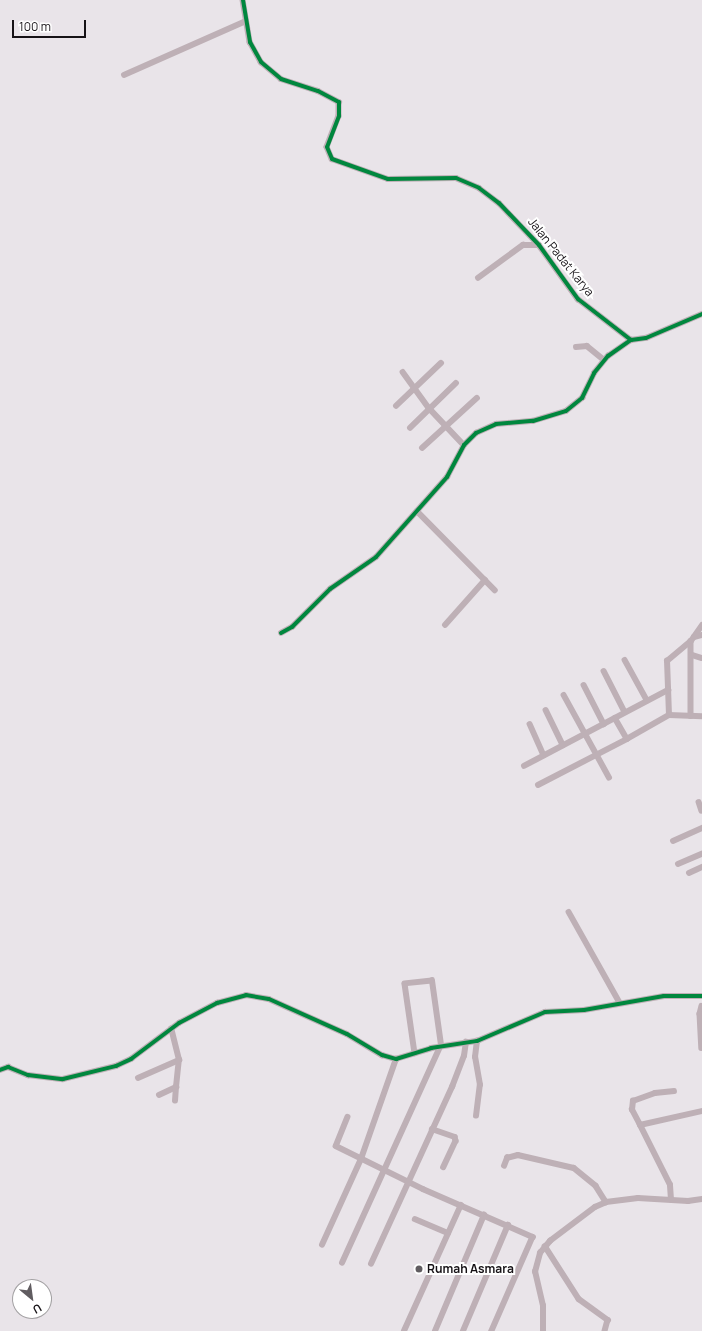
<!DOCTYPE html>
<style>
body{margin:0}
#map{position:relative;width:702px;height:1331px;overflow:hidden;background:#e9e4e9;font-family:Manrope,sans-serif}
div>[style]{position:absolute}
.minor>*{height:5.5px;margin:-2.75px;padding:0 2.75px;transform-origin:2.75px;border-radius:2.75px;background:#beb0b6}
.cycleway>*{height:4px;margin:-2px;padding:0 2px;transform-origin:2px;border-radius:2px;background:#00873e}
.dots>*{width:11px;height:11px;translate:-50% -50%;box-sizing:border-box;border:2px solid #fff;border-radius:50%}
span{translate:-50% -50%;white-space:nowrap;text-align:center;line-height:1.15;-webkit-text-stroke:4px #fff;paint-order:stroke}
.street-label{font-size:12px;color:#161216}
.poi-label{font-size:12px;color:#161216;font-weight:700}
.left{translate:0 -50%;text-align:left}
.north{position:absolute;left:12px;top:1279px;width:40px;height:40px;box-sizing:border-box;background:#fff;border:1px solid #a2a0a2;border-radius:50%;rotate:151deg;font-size:11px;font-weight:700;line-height:16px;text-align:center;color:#161216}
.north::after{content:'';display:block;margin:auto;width:14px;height:18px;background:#605c60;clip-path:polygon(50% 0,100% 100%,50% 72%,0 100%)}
.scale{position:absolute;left:12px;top:20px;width:74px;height:18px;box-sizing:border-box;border:2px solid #161216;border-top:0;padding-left:5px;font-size:12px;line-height:14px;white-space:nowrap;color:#161216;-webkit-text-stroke:3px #fff;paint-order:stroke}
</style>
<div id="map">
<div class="minor">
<div style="left:243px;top:0;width:43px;rotate:80.5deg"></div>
<div style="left:250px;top:42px;width:23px;rotate:61deg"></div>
<div style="left:261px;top:62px;width:26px;rotate:40deg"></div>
<div style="left:281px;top:79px;width:39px;rotate:18deg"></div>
<div style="left:318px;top:91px;width:24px;rotate:28deg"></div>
<div style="left:339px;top:102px;width:14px;rotate:90deg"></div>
<div style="left:339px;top:116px;width:33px;rotate:111deg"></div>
<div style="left:327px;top:147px;width:13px;rotate:67deg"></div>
<div style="left:332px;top:159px;width:59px;rotate:19.7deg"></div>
<div style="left:388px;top:179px;width:68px;rotate:-0.8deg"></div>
<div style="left:456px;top:178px;width:25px;rotate:23deg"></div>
<div style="left:479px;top:188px;width:25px;rotate:37deg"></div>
<div style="left:499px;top:203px;width:58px;rotate:46.4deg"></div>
<div style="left:539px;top:245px;width:67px;rotate:54.2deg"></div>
<div style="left:578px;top:299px;width:67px;rotate:37.7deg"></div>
<div style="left:631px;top:340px;width:15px;rotate:-8deg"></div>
<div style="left:646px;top:338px;width:61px;rotate:-23.2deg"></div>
<div style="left:124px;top:75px;width:133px;rotate:-23.9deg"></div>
<div style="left:478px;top:278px;width:56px;rotate:-36.3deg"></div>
<div style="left:523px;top:245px;width:16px"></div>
<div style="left:576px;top:347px;width:11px;rotate:-5deg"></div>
<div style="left:587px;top:346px;width:22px;rotate:39deg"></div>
<div style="left:403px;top:372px;width:44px;rotate:54.2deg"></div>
<div style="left:429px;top:408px;width:51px;rotate:46.6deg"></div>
<div style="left:396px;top:406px;width:62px;rotate:-43.7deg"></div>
<div style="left:410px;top:428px;width:64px;rotate:-44.4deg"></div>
<div style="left:422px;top:448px;width:74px;rotate:-42.3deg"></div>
<div style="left:417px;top:511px;width:111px;rotate:45.4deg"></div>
<div style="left:445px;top:625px;width:60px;rotate:-48.4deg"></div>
<div style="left:281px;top:633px;width:13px;rotate:-29deg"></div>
<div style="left:292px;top:627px;width:54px;rotate:-45deg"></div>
<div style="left:330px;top:589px;width:56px;rotate:-34.8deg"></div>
<div style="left:376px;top:557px;width:107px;rotate:-48.4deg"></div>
<div style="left:447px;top:477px;width:36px;rotate:-62deg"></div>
<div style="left:464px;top:445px;width:17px;rotate:-45deg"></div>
<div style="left:476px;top:433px;width:22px;rotate:-24deg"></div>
<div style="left:496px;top:424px;width:37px;rotate:-5deg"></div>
<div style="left:533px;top:421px;width:34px;rotate:-17deg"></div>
<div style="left:566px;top:411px;width:21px;rotate:-39deg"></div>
<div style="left:582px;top:398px;width:28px;rotate:-64deg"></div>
<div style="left:594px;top:373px;width:22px;rotate:-51deg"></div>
<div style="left:608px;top:356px;width:28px;rotate:-35deg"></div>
<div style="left:694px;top:637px;width:8px;rotate:-14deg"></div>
<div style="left:691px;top:641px;width:75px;rotate:90deg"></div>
<div style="left:692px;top:655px;width:10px;rotate:17deg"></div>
<div style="left:625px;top:660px;width:46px;rotate:61.2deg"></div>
<div style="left:604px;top:671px;width:46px;rotate:62.9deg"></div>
<div style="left:584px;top:685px;width:44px;rotate:62.9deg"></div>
<div style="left:564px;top:695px;width:94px;rotate:61.2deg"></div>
<div style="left:546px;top:710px;width:39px;rotate:64deg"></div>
<div style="left:669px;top:715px;width:54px;rotate:-92.1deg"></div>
<div style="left:667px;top:661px;width:31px;rotate:-40deg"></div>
<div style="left:691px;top:641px;width:19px;rotate:-55deg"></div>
<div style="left:615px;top:718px;width:24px;rotate:60deg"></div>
<div style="left:627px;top:739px;width:48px;rotate:-29.7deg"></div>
<div style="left:669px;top:715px;width:33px;rotate:2deg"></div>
<div style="left:530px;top:724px;width:34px;rotate:66deg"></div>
<div style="left:524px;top:766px;width:163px;rotate:-27.8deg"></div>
<div style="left:538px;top:785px;width:100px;rotate:-27.3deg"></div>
<div style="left:699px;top:802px;width:9px;rotate:72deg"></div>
<div style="left:673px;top:841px;width:32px;rotate:-24deg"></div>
<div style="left:678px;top:864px;width:26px;rotate:-23deg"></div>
<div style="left:689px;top:873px;width:14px;rotate:-25deg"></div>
<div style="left:569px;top:912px;width:104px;rotate:60.7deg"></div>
<div style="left:702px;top:1006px;width:8px;rotate:104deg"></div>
<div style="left:700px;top:1014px;width:34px;rotate:87deg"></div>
<div style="left:0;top:1070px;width:9px;rotate:-21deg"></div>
<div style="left:8px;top:1067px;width:22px;rotate:22deg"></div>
<div style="left:28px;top:1075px;width:35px;rotate:7deg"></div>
<div style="left:63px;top:1079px;width:55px;rotate:-13.8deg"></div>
<div style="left:116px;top:1066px;width:17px;rotate:-25deg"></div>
<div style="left:131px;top:1059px;width:60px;rotate:-36.9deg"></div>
<div style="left:179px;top:1023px;width:43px;rotate:-27.8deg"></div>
<div style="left:217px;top:1003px;width:30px;rotate:-15deg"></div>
<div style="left:246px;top:995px;width:23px;rotate:10deg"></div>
<div style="left:269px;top:999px;width:85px;rotate:24.2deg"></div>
<div style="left:347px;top:1034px;width:41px;rotate:31deg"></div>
<div style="left:382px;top:1055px;width:15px;rotate:16deg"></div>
<div style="left:396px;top:1059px;width:37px;rotate:-17deg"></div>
<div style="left:431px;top:1048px;width:47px;rotate:-8.7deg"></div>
<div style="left:477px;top:1041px;width:74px;rotate:-23.1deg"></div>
<div style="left:545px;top:1012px;width:39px;rotate:-3deg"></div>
<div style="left:584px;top:1010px;width:81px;rotate:-9.9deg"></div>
<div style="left:664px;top:996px;width:38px"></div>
<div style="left:138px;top:1078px;width:45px;rotate:-23.7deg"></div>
<div style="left:179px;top:1060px;width:32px;rotate:-104deg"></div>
<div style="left:159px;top:1095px;width:19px;rotate:-25deg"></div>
<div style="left:176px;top:1087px;width:27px;rotate:-84deg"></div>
<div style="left:175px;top:1101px;width:14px;rotate:-86deg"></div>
<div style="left:476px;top:1116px;width:31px;rotate:-83deg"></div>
<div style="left:480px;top:1085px;width:28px;rotate:-100deg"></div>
<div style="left:475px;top:1057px;width:16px;rotate:-83deg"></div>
<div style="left:348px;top:1117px;width:31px;rotate:112deg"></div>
<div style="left:336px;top:1146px;width:97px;rotate:26.3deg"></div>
<div style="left:423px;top:1189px;width:120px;rotate:23.6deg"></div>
<div style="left:533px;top:1237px;width:103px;rotate:113.6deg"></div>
<div style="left:640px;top:1125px;width:17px;rotate:-118deg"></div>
<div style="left:632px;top:1110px;width:9px;rotate:-84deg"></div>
<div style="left:633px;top:1101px;width:23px;rotate:-20deg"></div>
<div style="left:655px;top:1093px;width:19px;rotate:-6deg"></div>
<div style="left:432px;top:1129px;width:24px;rotate:19deg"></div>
<div style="left:455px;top:1137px;width:4px;rotate:76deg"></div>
<div style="left:456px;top:1141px;width:29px;rotate:115deg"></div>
<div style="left:504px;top:1166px;width:9px;rotate:-69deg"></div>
<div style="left:507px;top:1158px;width:11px;rotate:-15deg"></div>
<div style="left:518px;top:1155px;width:57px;rotate:13.1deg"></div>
<div style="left:574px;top:1168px;width:28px;rotate:39deg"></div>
<div style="left:596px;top:1186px;width:19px;rotate:58deg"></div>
<div style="left:671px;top:1200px;width:15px;rotate:-94deg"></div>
<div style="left:670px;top:1185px;width:67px;rotate:-116.6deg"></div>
<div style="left:640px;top:1125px;width:64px;rotate:-12.7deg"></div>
<div style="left:415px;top:1219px;width:36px;rotate:23deg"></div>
<div style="left:322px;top:1245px;width:94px;rotate:-65.6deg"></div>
<div style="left:361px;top:1159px;width:106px;rotate:-70.7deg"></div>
<div style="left:545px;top:1246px;width:63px;rotate:57.3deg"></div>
<div style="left:579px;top:1299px;width:36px;rotate:36deg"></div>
<div style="left:608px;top:1320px;width:11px;rotate:105deg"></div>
<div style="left:342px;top:1263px;width:239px;rotate:-65.6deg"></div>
<div style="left:441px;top:1045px;width:65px;rotate:-98deg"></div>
<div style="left:432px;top:981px;width:27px;rotate:174deg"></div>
<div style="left:405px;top:984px;width:70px;rotate:81.8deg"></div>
<div style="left:371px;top:1264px;width:195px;rotate:-65.4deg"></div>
<div style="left:452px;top:1087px;width:33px;rotate:-69deg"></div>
<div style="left:464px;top:1056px;width:14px;rotate:-82deg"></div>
<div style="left:404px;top:1331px;width:138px;rotate:-65.7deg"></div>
<div style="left:435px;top:1331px;width:126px;rotate:-67.1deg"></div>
<div style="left:463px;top:1331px;width:115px;rotate:-67deg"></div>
<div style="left:543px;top:1331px;width:25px;rotate:-90deg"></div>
<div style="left:543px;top:1306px;width:35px;rotate:-103deg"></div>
<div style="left:535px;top:1272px;width:20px;rotate:-75deg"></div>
<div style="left:540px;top:1253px;width:16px;rotate:-50deg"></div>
<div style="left:550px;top:1241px;width:56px;rotate:-37.1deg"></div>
<div style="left:595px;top:1207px;width:12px;rotate:-24deg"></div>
<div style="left:606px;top:1202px;width:32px;rotate:-7deg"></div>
<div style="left:638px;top:1198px;width:50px;rotate:3.4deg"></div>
<div style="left:688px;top:1201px;width:14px;rotate:-8deg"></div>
</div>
<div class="cycleway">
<div style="left:243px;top:0;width:43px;rotate:80.5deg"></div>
<div style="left:250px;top:42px;width:23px;rotate:61deg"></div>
<div style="left:261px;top:62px;width:26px;rotate:40deg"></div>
<div style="left:281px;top:79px;width:39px;rotate:18deg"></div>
<div style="left:318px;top:91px;width:24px;rotate:28deg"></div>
<div style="left:339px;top:102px;width:14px;rotate:90deg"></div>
<div style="left:339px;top:116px;width:33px;rotate:111deg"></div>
<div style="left:327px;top:147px;width:13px;rotate:67deg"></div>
<div style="left:332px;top:159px;width:59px;rotate:19.7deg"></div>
<div style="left:388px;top:179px;width:68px;rotate:-0.8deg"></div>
<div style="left:456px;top:178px;width:25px;rotate:23deg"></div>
<div style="left:479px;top:188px;width:25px;rotate:37deg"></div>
<div style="left:499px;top:203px;width:58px;rotate:46.4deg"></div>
<div style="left:539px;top:245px;width:67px;rotate:54.2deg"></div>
<div style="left:578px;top:299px;width:67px;rotate:37.7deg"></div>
<div style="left:631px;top:340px;width:15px;rotate:-8deg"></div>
<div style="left:646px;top:338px;width:61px;rotate:-23.2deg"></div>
<div style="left:281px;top:633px;width:13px;rotate:-29deg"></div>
<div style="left:292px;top:627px;width:54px;rotate:-45deg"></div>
<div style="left:330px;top:589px;width:56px;rotate:-34.8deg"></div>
<div style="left:376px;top:557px;width:107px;rotate:-48.4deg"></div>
<div style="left:447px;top:477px;width:36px;rotate:-62deg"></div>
<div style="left:464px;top:445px;width:17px;rotate:-45deg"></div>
<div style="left:476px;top:433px;width:22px;rotate:-24deg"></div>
<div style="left:496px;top:424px;width:37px;rotate:-5deg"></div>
<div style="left:533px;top:421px;width:34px;rotate:-17deg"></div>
<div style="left:566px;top:411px;width:21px;rotate:-39deg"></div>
<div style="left:582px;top:398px;width:28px;rotate:-64deg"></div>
<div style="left:594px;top:373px;width:22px;rotate:-51deg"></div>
<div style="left:608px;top:356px;width:28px;rotate:-35deg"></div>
<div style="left:0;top:1070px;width:9px;rotate:-21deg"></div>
<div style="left:8px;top:1067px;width:22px;rotate:22deg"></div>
<div style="left:28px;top:1075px;width:35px;rotate:7deg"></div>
<div style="left:63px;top:1079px;width:55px;rotate:-13.8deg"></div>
<div style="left:116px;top:1066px;width:17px;rotate:-25deg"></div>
<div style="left:131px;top:1059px;width:60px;rotate:-36.9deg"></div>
<div style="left:179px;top:1023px;width:43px;rotate:-27.8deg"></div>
<div style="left:217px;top:1003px;width:30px;rotate:-15deg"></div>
<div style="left:246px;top:995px;width:23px;rotate:10deg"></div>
<div style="left:269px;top:999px;width:85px;rotate:24.2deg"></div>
<div style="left:347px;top:1034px;width:41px;rotate:31deg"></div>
<div style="left:382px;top:1055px;width:15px;rotate:16deg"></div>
<div style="left:396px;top:1059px;width:37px;rotate:-17deg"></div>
<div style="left:431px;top:1048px;width:47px;rotate:-8.7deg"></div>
<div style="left:477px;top:1041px;width:74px;rotate:-23.1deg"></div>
<div style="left:545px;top:1012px;width:39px;rotate:-3deg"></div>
<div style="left:584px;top:1010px;width:81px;rotate:-9.9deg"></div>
<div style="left:664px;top:996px;width:38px"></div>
</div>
<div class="dots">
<div style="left:419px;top:1269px;background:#605c60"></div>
</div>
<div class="street-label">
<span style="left:561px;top:257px;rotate:51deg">Jalan Padat Karya</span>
</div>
<div class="poi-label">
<span class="left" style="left:427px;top:1269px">Rumah Asmara</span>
</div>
<div class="north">U</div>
<div class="scale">100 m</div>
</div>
